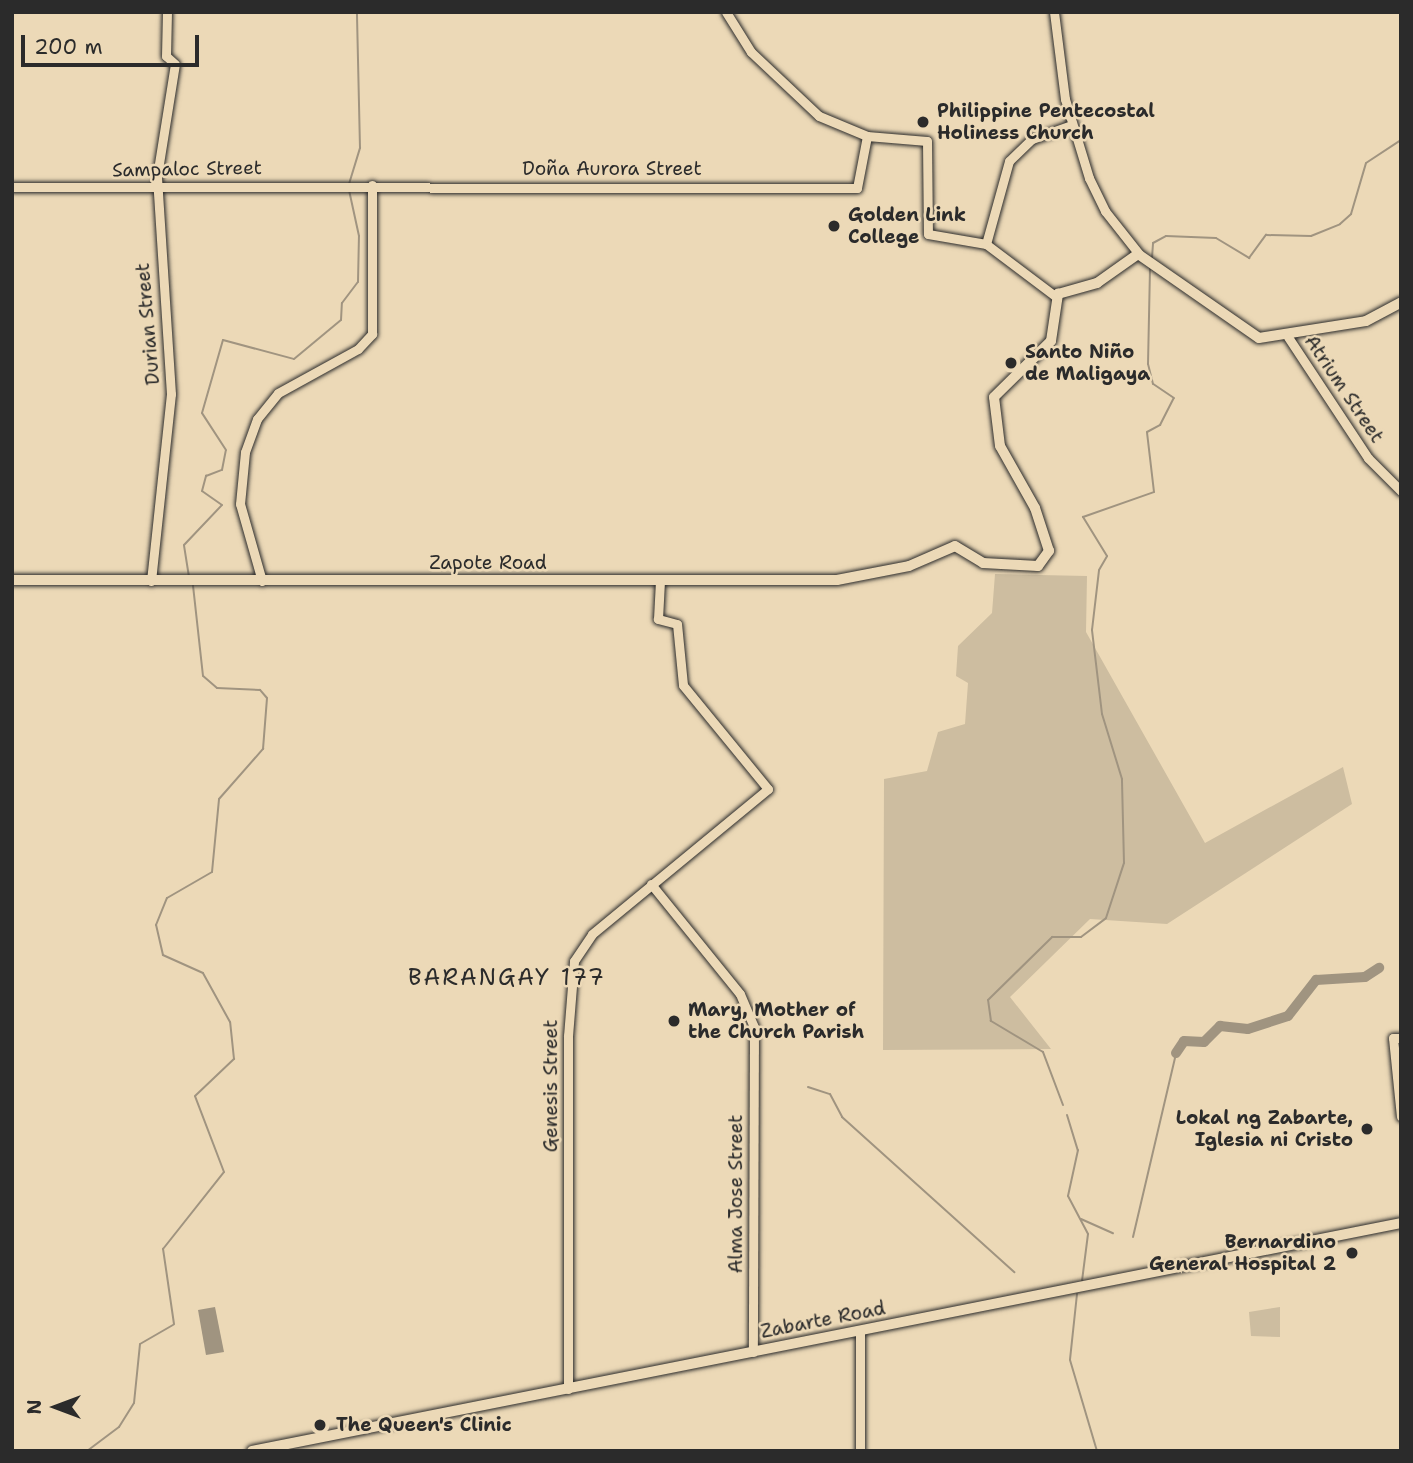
<!DOCTYPE html>
<meta charset="utf-8">
<style>
body{margin:0}
#map{position:relative;width:1413px;height:1463px;overflow:hidden;background:#ecd9b7;font-family:"Shantell Sans",sans-serif}
div>[style]{position:absolute}
.green>*{inset:0;background:#cdbda0}
.water>*{inset:0;background:#a09480}
.stream>*{height:2px;margin:-1px;padding:0 1px;transform-origin:1px;border-radius:1px;background:#a09480}
.river>*{height:10px;margin:-5px;padding:0 5px;transform-origin:5px;border-radius:5px;background:#a09480}
.roads{filter:drop-shadow(0 0 2px #2b2b2b) drop-shadow(0 0 2px #2b2b2b)}
.tertiary>*{height:9px;margin:-4.5px;padding:0 4.5px;transform-origin:4.5px;border-radius:4.5px;background:#ecd9b7}
.secondary>*{height:10px;margin:-5px;padding:0 5px;transform-origin:5px;border-radius:5px;background:#ecd9b7}
.dots>*{width:19px;height:19px;translate:-50% -50%;box-sizing:border-box;border:4px solid #ecd9b7;border-radius:50%}
span{translate:-50% -50%;white-space:nowrap;text-align:center;line-height:1.15;-webkit-text-stroke:5px #ecd9b7;paint-order:stroke}
.poi-label{font-size:19px;color:#2b2b2b;font-weight:700}
.left{translate:0 -50%;text-align:left}
.right{translate:-100% -50%;text-align:right}
.street-label{font-size:19px;color:#2b2b2b}
.quarter-label{font-size:23px;color:#2b2b2b;letter-spacing:2px}
.frame{position:absolute;inset:0;border:14px solid #2b2b2b;pointer-events:none}
.north{position:absolute;left:21px;top:1372px;width:70px;height:70px;-webkit-text-stroke:5px #ecd9b7;paint-order:stroke;rotate:270deg;font-size:19px;font-weight:700;line-height:28px;text-align:center;color:#2b2b2b}
.north::after{content:'';display:block;margin:auto;width:24px;height:32px;background:#2b2b2b;clip-path:polygon(50% 0,100% 100%,50% 72%,0 100%)}
.scale{position:absolute;left:21px;top:35px;width:178px;height:32px;box-sizing:border-box;border:4px solid #2b2b2b;border-top:0;padding-left:9px;font-size:21px;line-height:24px;white-space:nowrap;color:#2b2b2b;-webkit-text-stroke:5px #ecd9b7;paint-order:stroke}
</style>
<div id="map">
<div class="green">
<div style="clip-path:polygon(995px 574px,1087px 576px,1086px 632px,1205px 843px,1343px 767px,1352px 804px,1167px 924px,1090px 919px,1010px 997px,1051px 1049px,883px 1050px,884px 779px,927px 771px,938px 732px,965px 724px,968px 683px,956px 676px,958px 646px,992px 613px)"></div>
<div style="clip-path:polygon(1280px 1307px,1280px 1337px,1251px 1336px,1249px 1312px)"></div>
</div>
<div class="water">
<div style="clip-path:polygon(215px 1307px,224px 1352px,206px 1355px,198px 1310px)"></div>
</div>
<div class="stream">
<div style="left:349px;top:184px;width:38px;rotate:-73deg"></div>
<div style="left:360px;top:148px;width:136px;rotate:-91.3deg"></div>
<div style="left:1152px;top:258px;width:15px;rotate:-86deg"></div>
<div style="left:1153px;top:243px;width:15px;rotate:-28deg"></div>
<div style="left:1166px;top:236px;width:50px;rotate:2.3deg"></div>
<div style="left:1216px;top:238px;width:39px;rotate:31deg"></div>
<div style="left:1249px;top:258px;width:29px;rotate:-54deg"></div>
<div style="left:1266px;top:235px;width:45px;rotate:1.3deg"></div>
<div style="left:1311px;top:236px;width:31px;rotate:-22deg"></div>
<div style="left:1340px;top:224px;width:15px;rotate:-42deg"></div>
<div style="left:1351px;top:214px;width:53px;rotate:-73.6deg"></div>
<div style="left:1366px;top:163px;width:42px;rotate:-33.3deg"></div>
<div style="left:189px;top:577px;width:32px;rotate:-99deg"></div>
<div style="left:184px;top:545px;width:55px;rotate:-46.5deg"></div>
<div style="left:222px;top:505px;width:24px;rotate:-145deg"></div>
<div style="left:202px;top:491px;width:16px;rotate:-75deg"></div>
<div style="left:206px;top:476px;width:17px;rotate:-21deg"></div>
<div style="left:222px;top:470px;width:20px;rotate:-79deg"></div>
<div style="left:226px;top:450px;width:44px;rotate:-123deg"></div>
<div style="left:202px;top:413px;width:76px;rotate:-74deg"></div>
<div style="left:223px;top:340px;width:73px;rotate:15deg"></div>
<div style="left:294px;top:359px;width:61px;rotate:-39.7deg"></div>
<div style="left:341px;top:320px;width:17px;rotate:-87deg"></div>
<div style="left:342px;top:303px;width:26px;rotate:-53deg"></div>
<div style="left:358px;top:282px;width:46px;rotate:-88.8deg"></div>
<div style="left:359px;top:236px;width:47px;rotate:-102.3deg"></div>
<div style="left:808px;top:1087px;width:23px;rotate:18deg"></div>
<div style="left:830px;top:1094px;width:26px;rotate:62deg"></div>
<div style="left:842px;top:1117px;width:232px;rotate:42deg"></div>
<div style="left:1063px;top:1105px;width:57px;rotate:-110.7deg"></div>
<div style="left:1043px;top:1052px;width:61px;rotate:-149.2deg"></div>
<div style="left:991px;top:1021px;width:21px;rotate:-98deg"></div>
<div style="left:988px;top:1000px;width:90px;rotate:-44.5deg"></div>
<div style="left:1052px;top:937px;width:29px"></div>
<div style="left:1081px;top:937px;width:31px;rotate:-37deg"></div>
<div style="left:1106px;top:918px;width:58px;rotate:-71.9deg"></div>
<div style="left:1124px;top:863px;width:84px;rotate:-91.4deg"></div>
<div style="left:1122px;top:779px;width:68px;rotate:-107.1deg"></div>
<div style="left:1102px;top:714px;width:85px;rotate:-96.8deg"></div>
<div style="left:1092px;top:630px;width:60px;rotate:-83.3deg"></div>
<div style="left:1099px;top:570px;width:16px;rotate:-60deg"></div>
<div style="left:1107px;top:556px;width:46px;rotate:-121.6deg"></div>
<div style="left:1083px;top:517px;width:75px;rotate:-19.4deg"></div>
<div style="left:1154px;top:492px;width:60px;rotate:-96.7deg"></div>
<div style="left:1147px;top:432px;width:15px;rotate:-28deg"></div>
<div style="left:1160px;top:425px;width:30px;rotate:-63deg"></div>
<div style="left:1174px;top:398px;width:25px;rotate:-146deg"></div>
<div style="left:1153px;top:384px;width:21px;rotate:-104deg"></div>
<div style="left:1148px;top:364px;width:97px;rotate:-88.8deg"></div>
<div style="left:1067px;top:1115px;width:37px;rotate:73deg"></div>
<div style="left:1078px;top:1150px;width:47px;rotate:102.3deg"></div>
<div style="left:1068px;top:1196px;width:43px;rotate:62.2deg"></div>
<div style="left:1088px;top:1234px;width:47px;rotate:97.3deg"></div>
<div style="left:1081px;top:1219px;width:35px;rotate:24deg"></div>
<div style="left:1133px;top:1237px;width:189px;rotate:-76.8deg"></div>
<div style="left:1077px;top:1294px;width:66px;rotate:96.1deg"></div>
<div style="left:1070px;top:1360px;width:95px;rotate:73.5deg"></div>
<div style="left:87px;top:1451px;width:40px;rotate:-37deg"></div>
<div style="left:119px;top:1427px;width:28px;rotate:-58deg"></div>
<div style="left:134px;top:1403px;width:59px;rotate:-84.2deg"></div>
<div style="left:140px;top:1344px;width:39px;rotate:-30deg"></div>
<div style="left:174px;top:1324px;width:76px;rotate:-98.3deg"></div>
<div style="left:163px;top:1249px;width:98px;rotate:-51.6deg"></div>
<div style="left:224px;top:1172px;width:81px;rotate:-110.9deg"></div>
<div style="left:195px;top:1096px;width:54px;rotate:-43.5deg"></div>
<div style="left:234px;top:1059px;width:37px;rotate:-96deg"></div>
<div style="left:230px;top:1022px;width:56px;rotate:-118.9deg"></div>
<div style="left:203px;top:973px;width:44px;rotate:-155.8deg"></div>
<div style="left:163px;top:955px;width:31px;rotate:-103deg"></div>
<div style="left:156px;top:925px;width:29px;rotate:-68deg"></div>
<div style="left:167px;top:898px;width:52px;rotate:-30deg"></div>
<div style="left:212px;top:872px;width:73px;rotate:-84.5deg"></div>
<div style="left:219px;top:799px;width:67px;rotate:-48.7deg"></div>
<div style="left:263px;top:749px;width:51px;rotate:-85.5deg"></div>
<div style="left:267px;top:698px;width:11px;rotate:-131deg"></div>
<div style="left:260px;top:690px;width:43px;rotate:-177.3deg"></div>
<div style="left:217px;top:688px;width:18px;rotate:-139deg"></div>
<div style="left:203px;top:676px;width:91px;rotate:-96.3deg"></div>
</div>
<div class="river">
<div style="left:1176px;top:1053px;width:14px;rotate:-56deg"></div>
<div style="left:1184px;top:1041px;width:20px;rotate:3deg"></div>
<div style="left:1204px;top:1042px;width:23px;rotate:-45deg"></div>
<div style="left:1220px;top:1026px;width:28px;rotate:6deg"></div>
<div style="left:1248px;top:1029px;width:42px;rotate:-18deg"></div>
<div style="left:1288px;top:1016px;width:46px;rotate:-52.1deg"></div>
<div style="left:1316px;top:980px;width:49px;rotate:-3.5deg"></div>
<div style="left:1365px;top:977px;width:17px;rotate:-33deg"></div>
</div>
<div class="roads">
<div class="tertiary">
<div style="left:726px;top:12px;width:47px;rotate:58deg"></div>
<div style="left:751px;top:52px;width:93px;rotate:43.3deg"></div>
<div style="left:819px;top:116px;width:52px;rotate:22.6deg"></div>
<div style="left:867px;top:136px;width:60px;rotate:4.8deg"></div>
<div style="left:927px;top:141px;width:93px;rotate:89.4deg"></div>
<div style="left:928px;top:234px;width:59px;rotate:9.8deg"></div>
<div style="left:986px;top:244px;width:86px;rotate:37deg"></div>
<div style="left:1054px;top:12px;width:88px;rotate:82.8deg"></div>
<div style="left:1065px;top:99px;width:83px;rotate:73.1deg"></div>
<div style="left:1089px;top:178px;width:37px;rotate:64deg"></div>
<div style="left:1105px;top:211px;width:55px;rotate:51.7deg"></div>
<div style="left:12px;top:187px;width:845px;rotate:0.07deg"></div>
<div style="left:857px;top:188px;width:53px;rotate:-79.1deg"></div>
<div style="left:986px;top:244px;width:86px;rotate:-74.5deg"></div>
<div style="left:1009px;top:161px;width:32px;rotate:-44deg"></div>
<div style="left:1032px;top:139px;width:42px;rotate:-19.3deg"></div>
<div style="left:1288px;top:337px;width:145px;rotate:56.5deg"></div>
<div style="left:1368px;top:458px;width:47px;rotate:45deg"></div>
<div style="left:151px;top:581px;width:188px;rotate:-83.9deg"></div>
<div style="left:171px;top:394px;width:218px;rotate:-93.7deg"></div>
<div style="left:157px;top:176px;width:113px;rotate:-80.9deg"></div>
<div style="left:175px;top:64px;width:12px;rotate:-138deg"></div>
<div style="left:166px;top:56px;width:44px;rotate:-88.7deg"></div>
<div style="left:262px;top:581px;width:80px;rotate:-105.9deg"></div>
<div style="left:240px;top:504px;width:52px;rotate:-84.5deg"></div>
<div style="left:245px;top:452px;width:35px;rotate:-70deg"></div>
<div style="left:257px;top:419px;width:33px;rotate:-51deg"></div>
<div style="left:278px;top:393px;width:91px;rotate:-28.8deg"></div>
<div style="left:358px;top:349px;width:21px;rotate:-47deg"></div>
<div style="left:372px;top:334px;width:149px;rotate:-90deg"></div>
<div style="left:651px;top:884px;width:141px;rotate:51deg"></div>
<div style="left:740px;top:994px;width:36px;rotate:67deg"></div>
<div style="left:754px;top:1027px;width:325px;rotate:90.2deg"></div>
<div style="left:1401px;top:1038px;width:8px;rotate:180deg"></div>
<div style="left:1393px;top:1038px;width:79px;rotate:84.2deg"></div>
<div style="left:568px;top:1389px;width:353px;rotate:-90deg"></div>
<div style="left:568px;top:1036px;width:75px;rotate:-85.4deg"></div>
<div style="left:574px;top:961px;width:32px;rotate:-56deg"></div>
<div style="left:592px;top:934px;width:228px;rotate:-39.5deg"></div>
<div style="left:768px;top:789px;width:134px;rotate:-129.3deg"></div>
<div style="left:683px;top:685px;width:61px;rotate:-95.6deg"></div>
<div style="left:677px;top:624px;width:20px;rotate:-165deg"></div>
<div style="left:658px;top:619px;width:39px;rotate:-87deg"></div>
<div style="left:860px;top:1451px;width:121px;rotate:-90deg"></div>
</div>
<div class="secondary">
<div style="left:12px;top:580px;width:825px"></div>
<div style="left:837px;top:580px;width:73px;rotate:-11deg"></div>
<div style="left:909px;top:566px;width:50px;rotate:-23.5deg"></div>
<div style="left:955px;top:546px;width:33px;rotate:31deg"></div>
<div style="left:983px;top:563px;width:55px;rotate:3.1deg"></div>
<div style="left:1038px;top:566px;width:19px;rotate:-54deg"></div>
<div style="left:1049px;top:551px;width:45px;rotate:-108deg"></div>
<div style="left:1035px;top:508px;width:71px;rotate:-119.4deg"></div>
<div style="left:1000px;top:446px;width:49px;rotate:-97deg"></div>
<div style="left:994px;top:397px;width:80px;rotate:-44.5deg"></div>
<div style="left:1051px;top:341px;width:48px;rotate:-81.5deg"></div>
<div style="left:1058px;top:294px;width:41px;rotate:-15.8deg"></div>
<div style="left:1097px;top:283px;width:50px;rotate:-35.3deg"></div>
<div style="left:1138px;top:254px;width:147px;rotate:34.8deg"></div>
<div style="left:1259px;top:338px;width:108px;rotate:-9deg"></div>
<div style="left:1366px;top:321px;width:40px;rotate:-28deg"></div>
<div style="left:252px;top:1451px;width:1171px;rotate:-11.22deg"></div>
</div>
</div>
<div class="dots">
<div style="left:923px;top:122px;background:#2b2b2b"></div>
<div style="left:834px;top:226px;background:#2b2b2b"></div>
<div style="left:1011px;top:363px;background:#2b2b2b"></div>
<div style="left:674px;top:1021px;background:#2b2b2b"></div>
<div style="left:1367px;top:1129px;background:#2b2b2b"></div>
<div style="left:1352px;top:1253px;background:#2b2b2b"></div>
<div style="left:320px;top:1425px;background:#2b2b2b"></div>
</div>
<div class="poi-label">
<span class="left" style="left:937px;top:122px">Philippine Pentecostal<br>Holiness Church</span>
<span class="left" style="left:848px;top:226px">Golden Link<br>College</span>
<span class="left" style="left:1025px;top:363px">Santo Niño<br>de Maligaya</span>
<span class="left" style="left:688px;top:1021px">Mary, Mother of<br>the Church Parish</span>
<span class="right" style="left:1353px;top:1129px">Lokal ng Zabarte,<br>Iglesia ni Cristo</span>
<span class="right" style="left:1336px;top:1253px">Bernardino<br>General Hospital 2</span>
<span class="left" style="left:336px;top:1425px">The Queen's Clinic</span>
</div>
<div class="street-label">
<span style="left:187px;top:169px;rotate:-1deg">Sampaloc Street</span>
<span style="left:612px;top:169px">Doña Aurora Street</span>
<span style="left:148px;top:324px;rotate:-95deg">Durian Street</span>
<span style="left:1344px;top:389px;rotate:56deg">Atrium Street</span>
<span style="left:488px;top:563px">Zapote Road</span>
<span style="left:551px;top:1086px;rotate:-90deg">Genesis Street</span>
<span style="left:736px;top:1194px;rotate:-90deg">Alma Jose Street</span>
<span style="left:823px;top:1320px;rotate:-11deg">Zabarte Road</span>
</div>
<div class="quarter-label">
<span style="left:507px;top:977px">BARANGAY 177</span>
</div>
<div class="frame"></div>
<div class="north">N</div>
<div class="scale">200 m</div>
</div>
